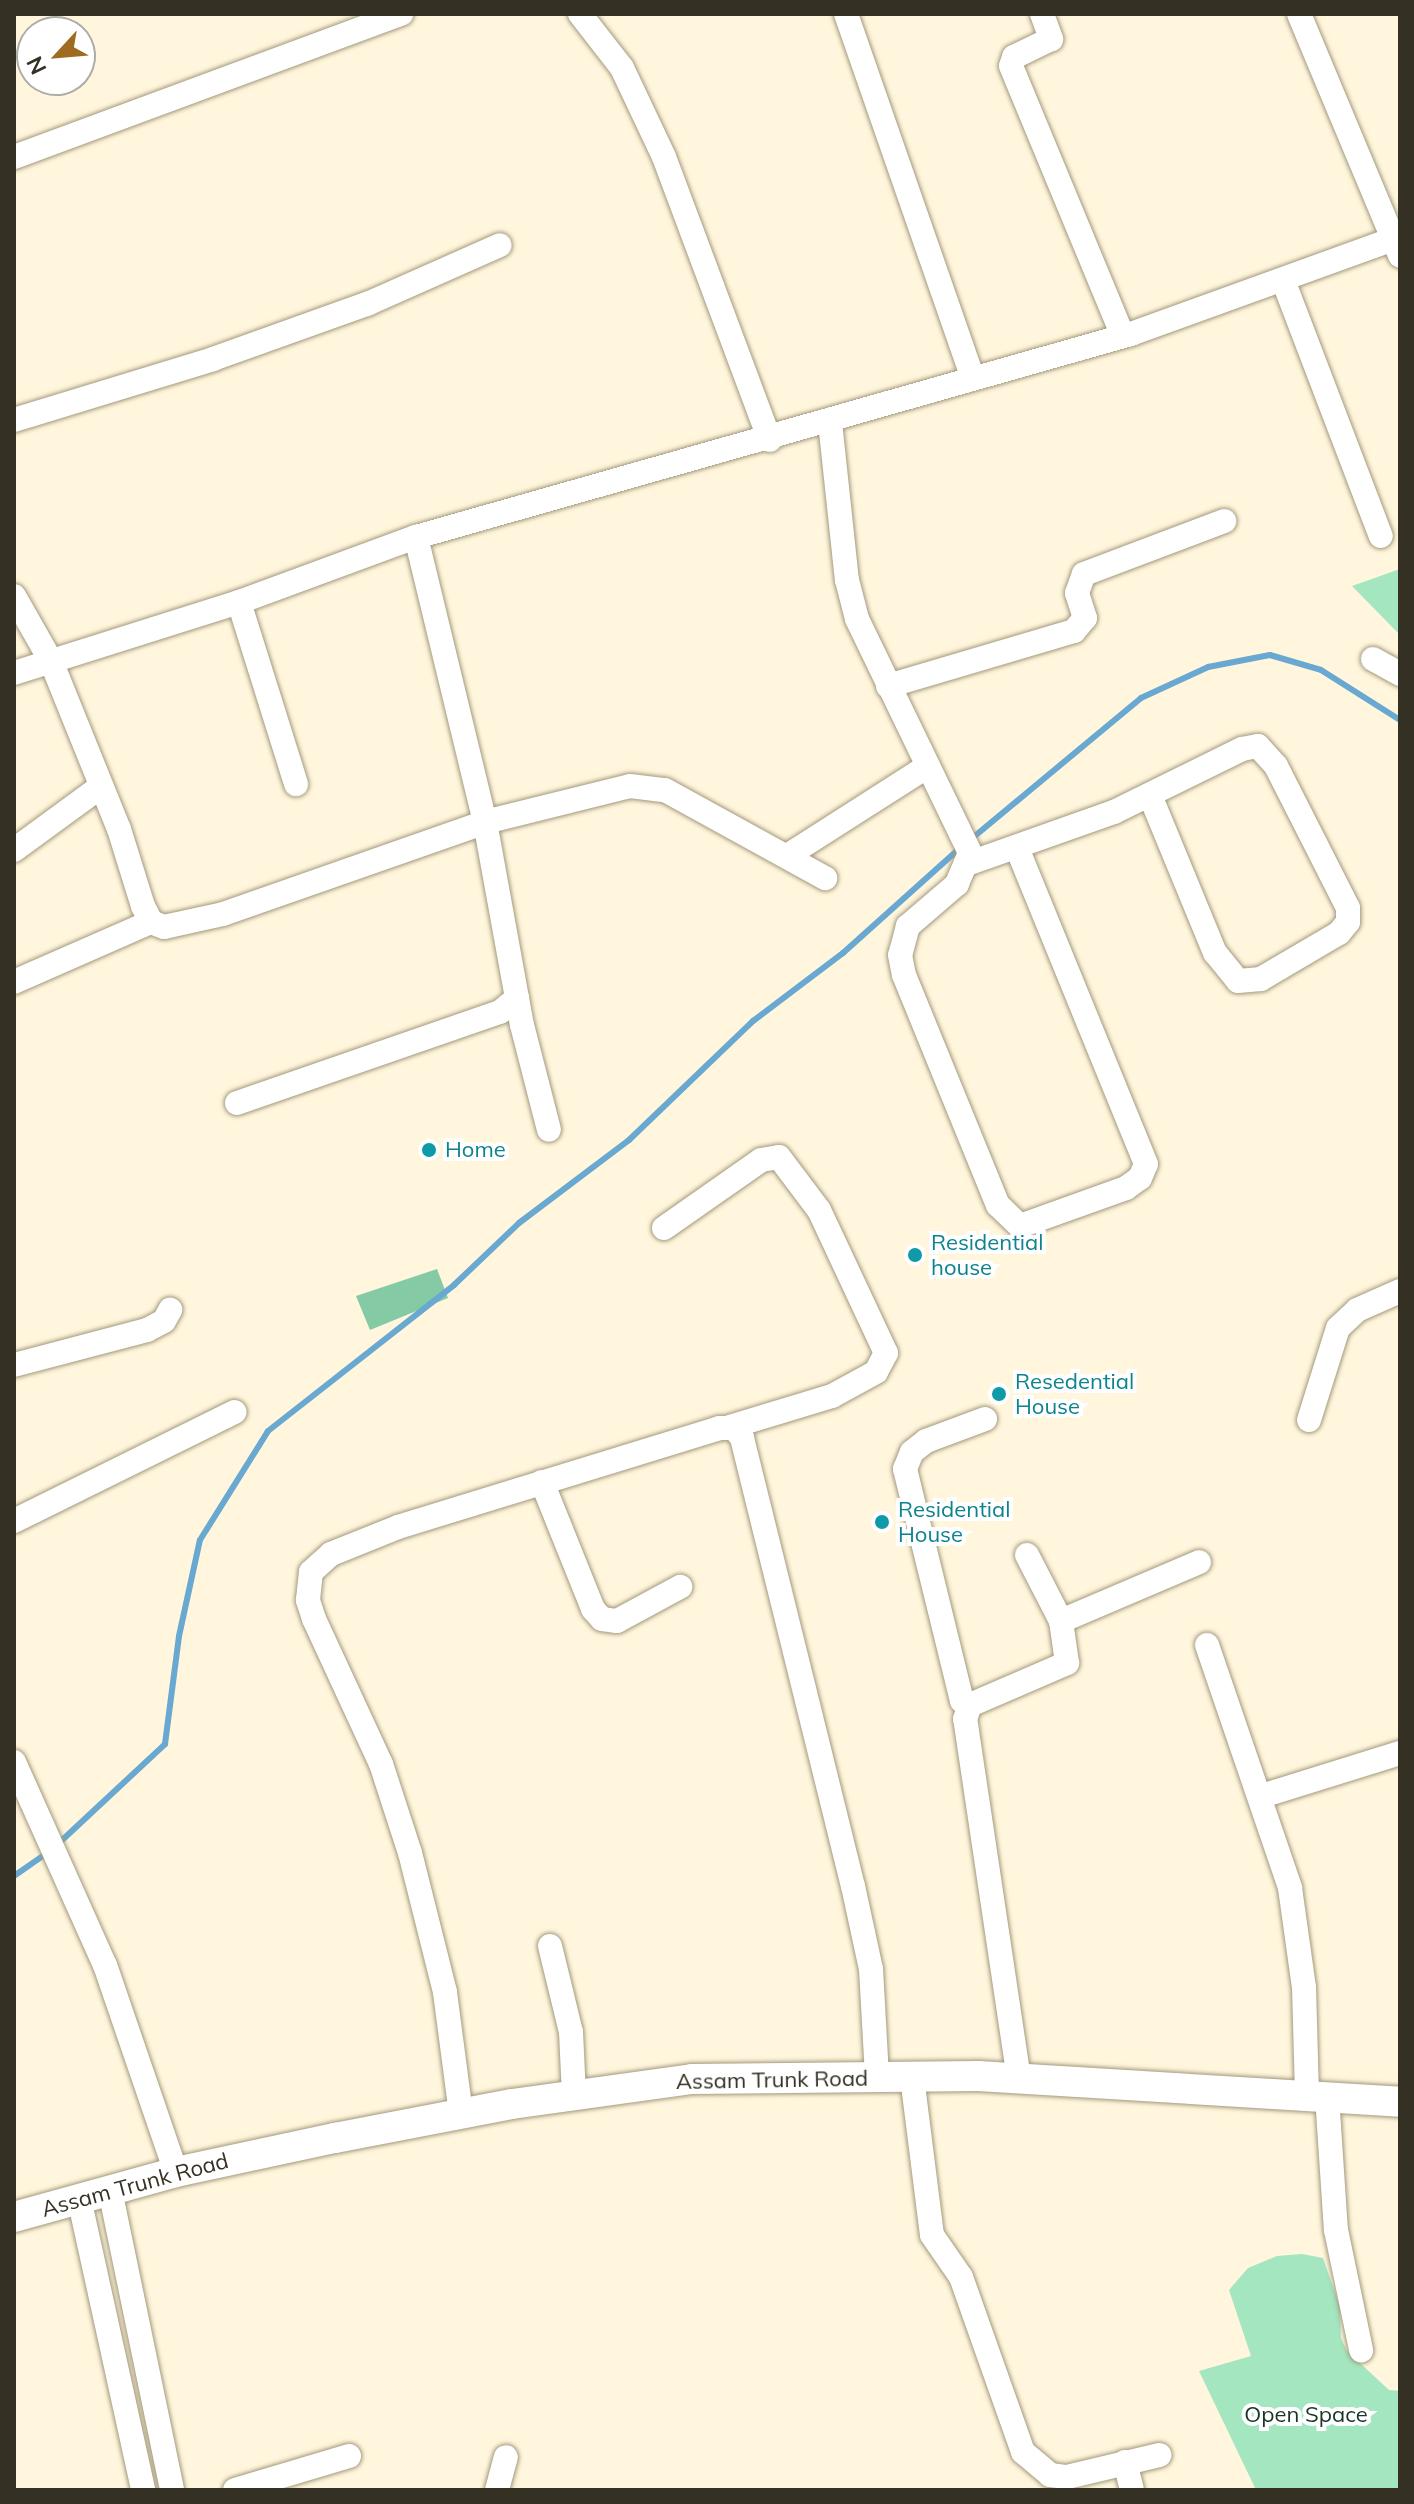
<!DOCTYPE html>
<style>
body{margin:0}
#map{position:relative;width:1414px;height:2504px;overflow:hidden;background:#fff6dd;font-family:Mulish,sans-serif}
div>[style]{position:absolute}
.green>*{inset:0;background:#a3e6c0}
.forest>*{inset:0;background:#84caa4}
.stream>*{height:6px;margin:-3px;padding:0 3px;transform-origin:3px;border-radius:3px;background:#68a8d1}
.roads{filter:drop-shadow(0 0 2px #a3997c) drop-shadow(0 0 2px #a3997c)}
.minor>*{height:24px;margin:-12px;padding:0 12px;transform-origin:12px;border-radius:12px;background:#fff}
.major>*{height:30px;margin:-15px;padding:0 15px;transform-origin:15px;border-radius:15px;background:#fff}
.dots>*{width:22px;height:22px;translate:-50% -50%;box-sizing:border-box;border:4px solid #fff;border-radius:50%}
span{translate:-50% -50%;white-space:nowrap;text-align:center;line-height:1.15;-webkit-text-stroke:8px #fff;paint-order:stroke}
.culture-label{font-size:22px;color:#0d838f}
.left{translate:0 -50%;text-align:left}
.street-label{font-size:22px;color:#343024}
.park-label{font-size:22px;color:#163626}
.frame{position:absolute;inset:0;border:16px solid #343024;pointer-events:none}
.north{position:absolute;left:16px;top:16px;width:80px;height:80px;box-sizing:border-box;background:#fff;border:2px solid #aeaca7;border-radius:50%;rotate:244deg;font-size:22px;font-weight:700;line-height:32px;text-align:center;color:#343024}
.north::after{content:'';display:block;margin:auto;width:28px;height:36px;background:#9e6b21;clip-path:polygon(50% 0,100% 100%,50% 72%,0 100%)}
</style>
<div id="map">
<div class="green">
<div style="clip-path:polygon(1400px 569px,1400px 635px,1352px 586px)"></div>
<div style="clip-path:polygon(1302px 2254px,1323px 2258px,1340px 2307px,1341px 2338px,1347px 2351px,1389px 2390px,1400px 2391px,1400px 2490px,1256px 2490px,1199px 2371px,1251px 2356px,1229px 2290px,1248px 2268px,1277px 2256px)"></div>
</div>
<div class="forest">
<div style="clip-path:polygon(437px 1269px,448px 1298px,370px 1330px,356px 1296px)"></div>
</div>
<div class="stream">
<div style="left:970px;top:840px;width:222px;rotate:-39.7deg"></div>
<div style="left:1141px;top:698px;width:74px;rotate:-24.8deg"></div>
<div style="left:1208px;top:667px;width:63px;rotate:-11deg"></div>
<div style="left:1270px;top:655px;width:53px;rotate:16.4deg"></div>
<div style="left:1321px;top:670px;width:93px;rotate:32.3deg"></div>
<div style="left:59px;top:1843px;width:145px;rotate:-43deg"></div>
<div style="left:165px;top:1744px;width:109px;rotate:-82.6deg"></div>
<div style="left:179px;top:1636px;width:98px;rotate:-77.7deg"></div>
<div style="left:200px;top:1540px;width:128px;rotate:-58deg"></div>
<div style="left:268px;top:1431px;width:236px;rotate:-38.1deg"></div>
<div style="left:454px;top:1285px;width:90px;rotate:-43.6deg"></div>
<div style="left:519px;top:1223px;width:138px;rotate:-37deg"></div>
<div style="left:629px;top:1140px;width:172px;rotate:-43.8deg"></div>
<div style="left:753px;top:1021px;width:113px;rotate:-37.1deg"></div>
<div style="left:843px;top:953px;width:159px;rotate:-41.9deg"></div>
<div style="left:14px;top:1876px;width:40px;rotate:-34.9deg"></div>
</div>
<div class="roads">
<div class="minor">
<div style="left:580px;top:14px;width:68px;rotate:52.1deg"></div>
<div style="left:622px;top:68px;width:98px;rotate:64.7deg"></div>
<div style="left:664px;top:157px;width:302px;rotate:69.5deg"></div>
<div style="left:846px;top:14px;width:386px;rotate:70.8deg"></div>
<div style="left:1042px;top:14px;width:27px;rotate:70deg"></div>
<div style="left:1051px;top:39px;width:41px;rotate:154.1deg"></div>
<div style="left:1014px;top:57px;width:9px;rotate:108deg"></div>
<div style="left:1011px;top:66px;width:292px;rotate:67.5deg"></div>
<div style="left:1299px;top:14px;width:262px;rotate:67.3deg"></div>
<div style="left:14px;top:157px;width:413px;rotate:-20.3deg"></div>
<div style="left:1283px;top:280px;width:274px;rotate:69.1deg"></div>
<div style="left:14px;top:420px;width:208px;rotate:-17deg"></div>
<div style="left:213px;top:359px;width:164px;rotate:-19.7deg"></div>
<div style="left:367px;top:304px;width:145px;rotate:-23.9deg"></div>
<div style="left:830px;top:422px;width:159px;rotate:83.9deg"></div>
<div style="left:847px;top:580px;width:40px;rotate:75.6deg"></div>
<div style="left:857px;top:619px;width:260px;rotate:64.2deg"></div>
<div style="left:970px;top:853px;width:34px;rotate:113deg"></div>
<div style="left:957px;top:884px;width:65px;rotate:139.4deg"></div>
<div style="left:908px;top:926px;width:30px;rotate:105deg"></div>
<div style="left:900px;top:955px;width:20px;rotate:79deg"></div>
<div style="left:904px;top:975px;width:248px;rotate:67.8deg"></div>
<div style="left:998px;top:1205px;width:30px;rotate:44deg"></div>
<div style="left:1020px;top:1226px;width:113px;rotate:-19.7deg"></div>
<div style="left:1126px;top:1188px;width:17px;rotate:-36deg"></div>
<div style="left:1140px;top:1178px;width:15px;rotate:-67deg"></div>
<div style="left:1146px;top:1164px;width:341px;rotate:-112.2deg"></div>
<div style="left:416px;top:537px;width:293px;rotate:76.4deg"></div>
<div style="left:485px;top:822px;width:206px;rotate:79.7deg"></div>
<div style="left:522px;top:1025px;width:108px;rotate:75.6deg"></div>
<div style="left:14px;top:596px;width:75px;rotate:60.4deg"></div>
<div style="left:51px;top:661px;width:181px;rotate:68deg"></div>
<div style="left:119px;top:829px;width:81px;rotate:72.7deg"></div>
<div style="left:143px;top:906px;width:18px;rotate:63deg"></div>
<div style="left:151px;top:922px;width:14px;rotate:21deg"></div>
<div style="left:164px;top:927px;width:60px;rotate:-12.4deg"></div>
<div style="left:223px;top:914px;width:278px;rotate:-19.3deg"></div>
<div style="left:485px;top:822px;width:149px;rotate:-13.9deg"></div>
<div style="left:630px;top:786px;width:35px;rotate:7deg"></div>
<div style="left:665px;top:790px;width:183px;rotate:28.8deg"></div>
<div style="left:239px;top:602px;width:191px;rotate:72.6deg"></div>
<div style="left:1373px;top:659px;width:31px;rotate:29deg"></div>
<div style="left:14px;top:673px;width:236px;rotate:-17.5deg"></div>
<div style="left:239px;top:602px;width:189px;rotate:-20.2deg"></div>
<div style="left:416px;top:537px;width:743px;rotate:-15.85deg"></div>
<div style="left:1131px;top:334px;width:276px;rotate:-19.9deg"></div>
<div style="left:888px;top:686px;width:194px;rotate:-16.5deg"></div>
<div style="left:1074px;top:631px;width:17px;rotate:-50deg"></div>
<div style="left:1085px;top:618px;width:26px;rotate:-108deg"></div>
<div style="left:1077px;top:593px;width:20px;rotate:-70deg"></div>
<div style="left:1084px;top:574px;width:150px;rotate:-20.7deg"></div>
<div style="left:14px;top:850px;width:107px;rotate:-36.2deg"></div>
<div style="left:787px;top:856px;width:167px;rotate:-32.6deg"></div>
<div style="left:967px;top:864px;width:156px;rotate:-19.5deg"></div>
<div style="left:1114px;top:812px;width:143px;rotate:-26.2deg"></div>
<div style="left:1242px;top:749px;width:16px;rotate:-11deg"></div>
<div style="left:1258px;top:746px;width:27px;rotate:48deg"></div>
<div style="left:1276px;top:766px;width:159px;rotate:63.1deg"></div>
<div style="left:1348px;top:908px;width:14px;rotate:90deg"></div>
<div style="left:1348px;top:922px;width:14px;rotate:129deg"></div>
<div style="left:1339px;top:933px;width:91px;rotate:149.5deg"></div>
<div style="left:1261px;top:979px;width:23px;rotate:175deg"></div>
<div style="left:1238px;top:981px;width:36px;rotate:-129deg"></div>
<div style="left:1215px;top:953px;width:171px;rotate:-112.4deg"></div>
<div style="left:14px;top:982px;width:150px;rotate:-23.7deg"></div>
<div style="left:237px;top:1103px;width:278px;rotate:-19.1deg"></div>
<div style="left:500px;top:1012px;width:22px;rotate:-39deg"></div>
<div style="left:664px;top:1228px;width:118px;rotate:-35deg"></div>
<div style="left:761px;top:1160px;width:18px;rotate:-9deg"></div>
<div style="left:779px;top:1157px;width:66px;rotate:53deg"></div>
<div style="left:819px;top:1210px;width:158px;rotate:64.9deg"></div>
<div style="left:886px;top:1353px;width:21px;rotate:118deg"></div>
<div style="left:876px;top:1372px;width:50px;rotate:151.4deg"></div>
<div style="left:832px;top:1396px;width:107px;rotate:163.1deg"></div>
<div style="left:14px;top:1365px;width:138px;rotate:-14.7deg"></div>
<div style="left:147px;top:1330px;width:19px;rotate:-28deg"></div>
<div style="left:164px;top:1321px;width:13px;rotate:-61deg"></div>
<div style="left:1309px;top:1420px;width:96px;rotate:-72.5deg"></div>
<div style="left:1338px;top:1328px;width:26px;rotate:-43deg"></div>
<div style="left:1357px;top:1310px;width:47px;rotate:-23.8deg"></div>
<div style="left:542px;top:1482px;width:137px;rotate:68.1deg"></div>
<div style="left:593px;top:1609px;width:13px;rotate:48deg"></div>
<div style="left:602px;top:1619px;width:15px;rotate:8deg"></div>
<div style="left:617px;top:1621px;width:72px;rotate:-28.4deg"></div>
<div style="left:14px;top:1521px;width:246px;rotate:-26.3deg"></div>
<div style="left:1027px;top:1555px;width:74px;rotate:62.7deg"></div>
<div style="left:1207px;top:1645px;width:257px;rotate:71.1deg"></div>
<div style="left:1290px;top:1888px;width:100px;rotate:82deg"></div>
<div style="left:1304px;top:1987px;width:106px;rotate:88.4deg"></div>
<div style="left:970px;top:1705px;width:9px;rotate:-153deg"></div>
<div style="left:962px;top:1701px;width:239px;rotate:-103.8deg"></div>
<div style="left:905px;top:1469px;width:18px;rotate:-68deg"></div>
<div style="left:912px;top:1452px;width:18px;rotate:-38deg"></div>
<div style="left:926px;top:1441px;width:63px;rotate:-20.4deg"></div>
<div style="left:14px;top:1762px;width:222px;rotate:65.9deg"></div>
<div style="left:105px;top:1965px;width:219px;rotate:71.1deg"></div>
<div style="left:1262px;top:1796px;width:145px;rotate:-17.3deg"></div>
<div style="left:550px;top:1946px;width:89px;rotate:76.3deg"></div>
<div style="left:571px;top:2032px;width:63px;rotate:87.3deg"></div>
<div style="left:912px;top:2077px;width:159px;rotate:82.8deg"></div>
<div style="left:932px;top:2235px;width:51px;rotate:55.4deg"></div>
<div style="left:961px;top:2277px;width:186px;rotate:70.5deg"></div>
<div style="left:1023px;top:2452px;width:35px;rotate:40deg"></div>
<div style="left:1050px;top:2475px;width:17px;rotate:7deg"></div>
<div style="left:1067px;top:2477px;width:95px;rotate:-13.4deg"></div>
<div style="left:1019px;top:2079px;width:364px;rotate:-98.5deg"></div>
<div style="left:965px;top:1719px;width:15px;rotate:-70deg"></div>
<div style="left:970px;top:1705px;width:106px;rotate:-23.4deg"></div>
<div style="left:1067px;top:1663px;width:42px;rotate:-98.1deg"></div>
<div style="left:1061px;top:1621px;width:150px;rotate:-23.1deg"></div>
<div style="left:1327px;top:2096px;width:134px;rotate:86.2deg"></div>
<div style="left:1336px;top:2230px;width:123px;rotate:78.2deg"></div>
<div style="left:461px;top:2114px;width:123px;rotate:-97.5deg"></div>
<div style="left:445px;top:1992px;width:143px;rotate:-104.1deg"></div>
<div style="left:410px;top:1853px;width:94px;rotate:-108deg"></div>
<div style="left:381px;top:1764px;width:160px;rotate:-114.8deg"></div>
<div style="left:314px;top:1619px;width:20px;rotate:-108deg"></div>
<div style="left:308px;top:1600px;width:28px;rotate:-84deg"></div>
<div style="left:311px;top:1572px;width:27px;rotate:-42deg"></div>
<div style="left:331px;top:1554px;width:72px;rotate:-21.9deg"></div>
<div style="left:398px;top:1527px;width:336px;rotate:-17.1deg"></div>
<div style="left:719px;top:1428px;width:15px"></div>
<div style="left:734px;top:1428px;width:13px;rotate:51deg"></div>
<div style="left:742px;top:1438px;width:462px;rotate:76.1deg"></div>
<div style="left:853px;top:1886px;width:85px;rotate:77.8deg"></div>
<div style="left:871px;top:1969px;width:108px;rotate:86.8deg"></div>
<div style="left:110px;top:2190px;width:306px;rotate:78.3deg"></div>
<div style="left:79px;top:2198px;width:299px;rotate:77.6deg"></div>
<div style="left:1125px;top:2462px;width:29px;rotate:76deg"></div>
<div style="left:235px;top:2490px;width:119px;rotate:-16.6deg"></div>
<div style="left:497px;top:2490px;width:34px;rotate:-75deg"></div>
</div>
<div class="major">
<div style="left:14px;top:2217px;width:168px;rotate:-15.5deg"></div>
<div style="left:176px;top:2172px;width:163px;rotate:-12.1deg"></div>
<div style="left:335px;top:2138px;width:180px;rotate:-10.9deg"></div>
<div style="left:512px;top:2104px;width:182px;rotate:-7.9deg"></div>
<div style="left:692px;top:2079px;width:286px;rotate:-0.6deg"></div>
<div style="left:978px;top:2076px;width:423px;rotate:3.5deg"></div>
</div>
</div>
<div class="dots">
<div style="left:429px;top:1150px;background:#0f9aa8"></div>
<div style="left:915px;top:1255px;background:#0f9aa8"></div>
<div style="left:999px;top:1394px;background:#0f9aa8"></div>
<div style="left:882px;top:1522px;background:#0f9aa8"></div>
</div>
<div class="culture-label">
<span class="left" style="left:445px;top:1150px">Home</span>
<span class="left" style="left:931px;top:1255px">Residential<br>house</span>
<span class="left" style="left:1015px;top:1394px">Resedential<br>House</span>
<span class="left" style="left:898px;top:1522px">Residential<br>House</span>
</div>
<div class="street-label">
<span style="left:772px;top:2080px;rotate:-1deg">Assam Trunk Road</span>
<span style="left:135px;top:2185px;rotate:-15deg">Assam Trunk Road</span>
</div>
<div class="park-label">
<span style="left:1306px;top:2415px">Open Space</span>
</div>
<div class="frame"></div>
<div class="north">N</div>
</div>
